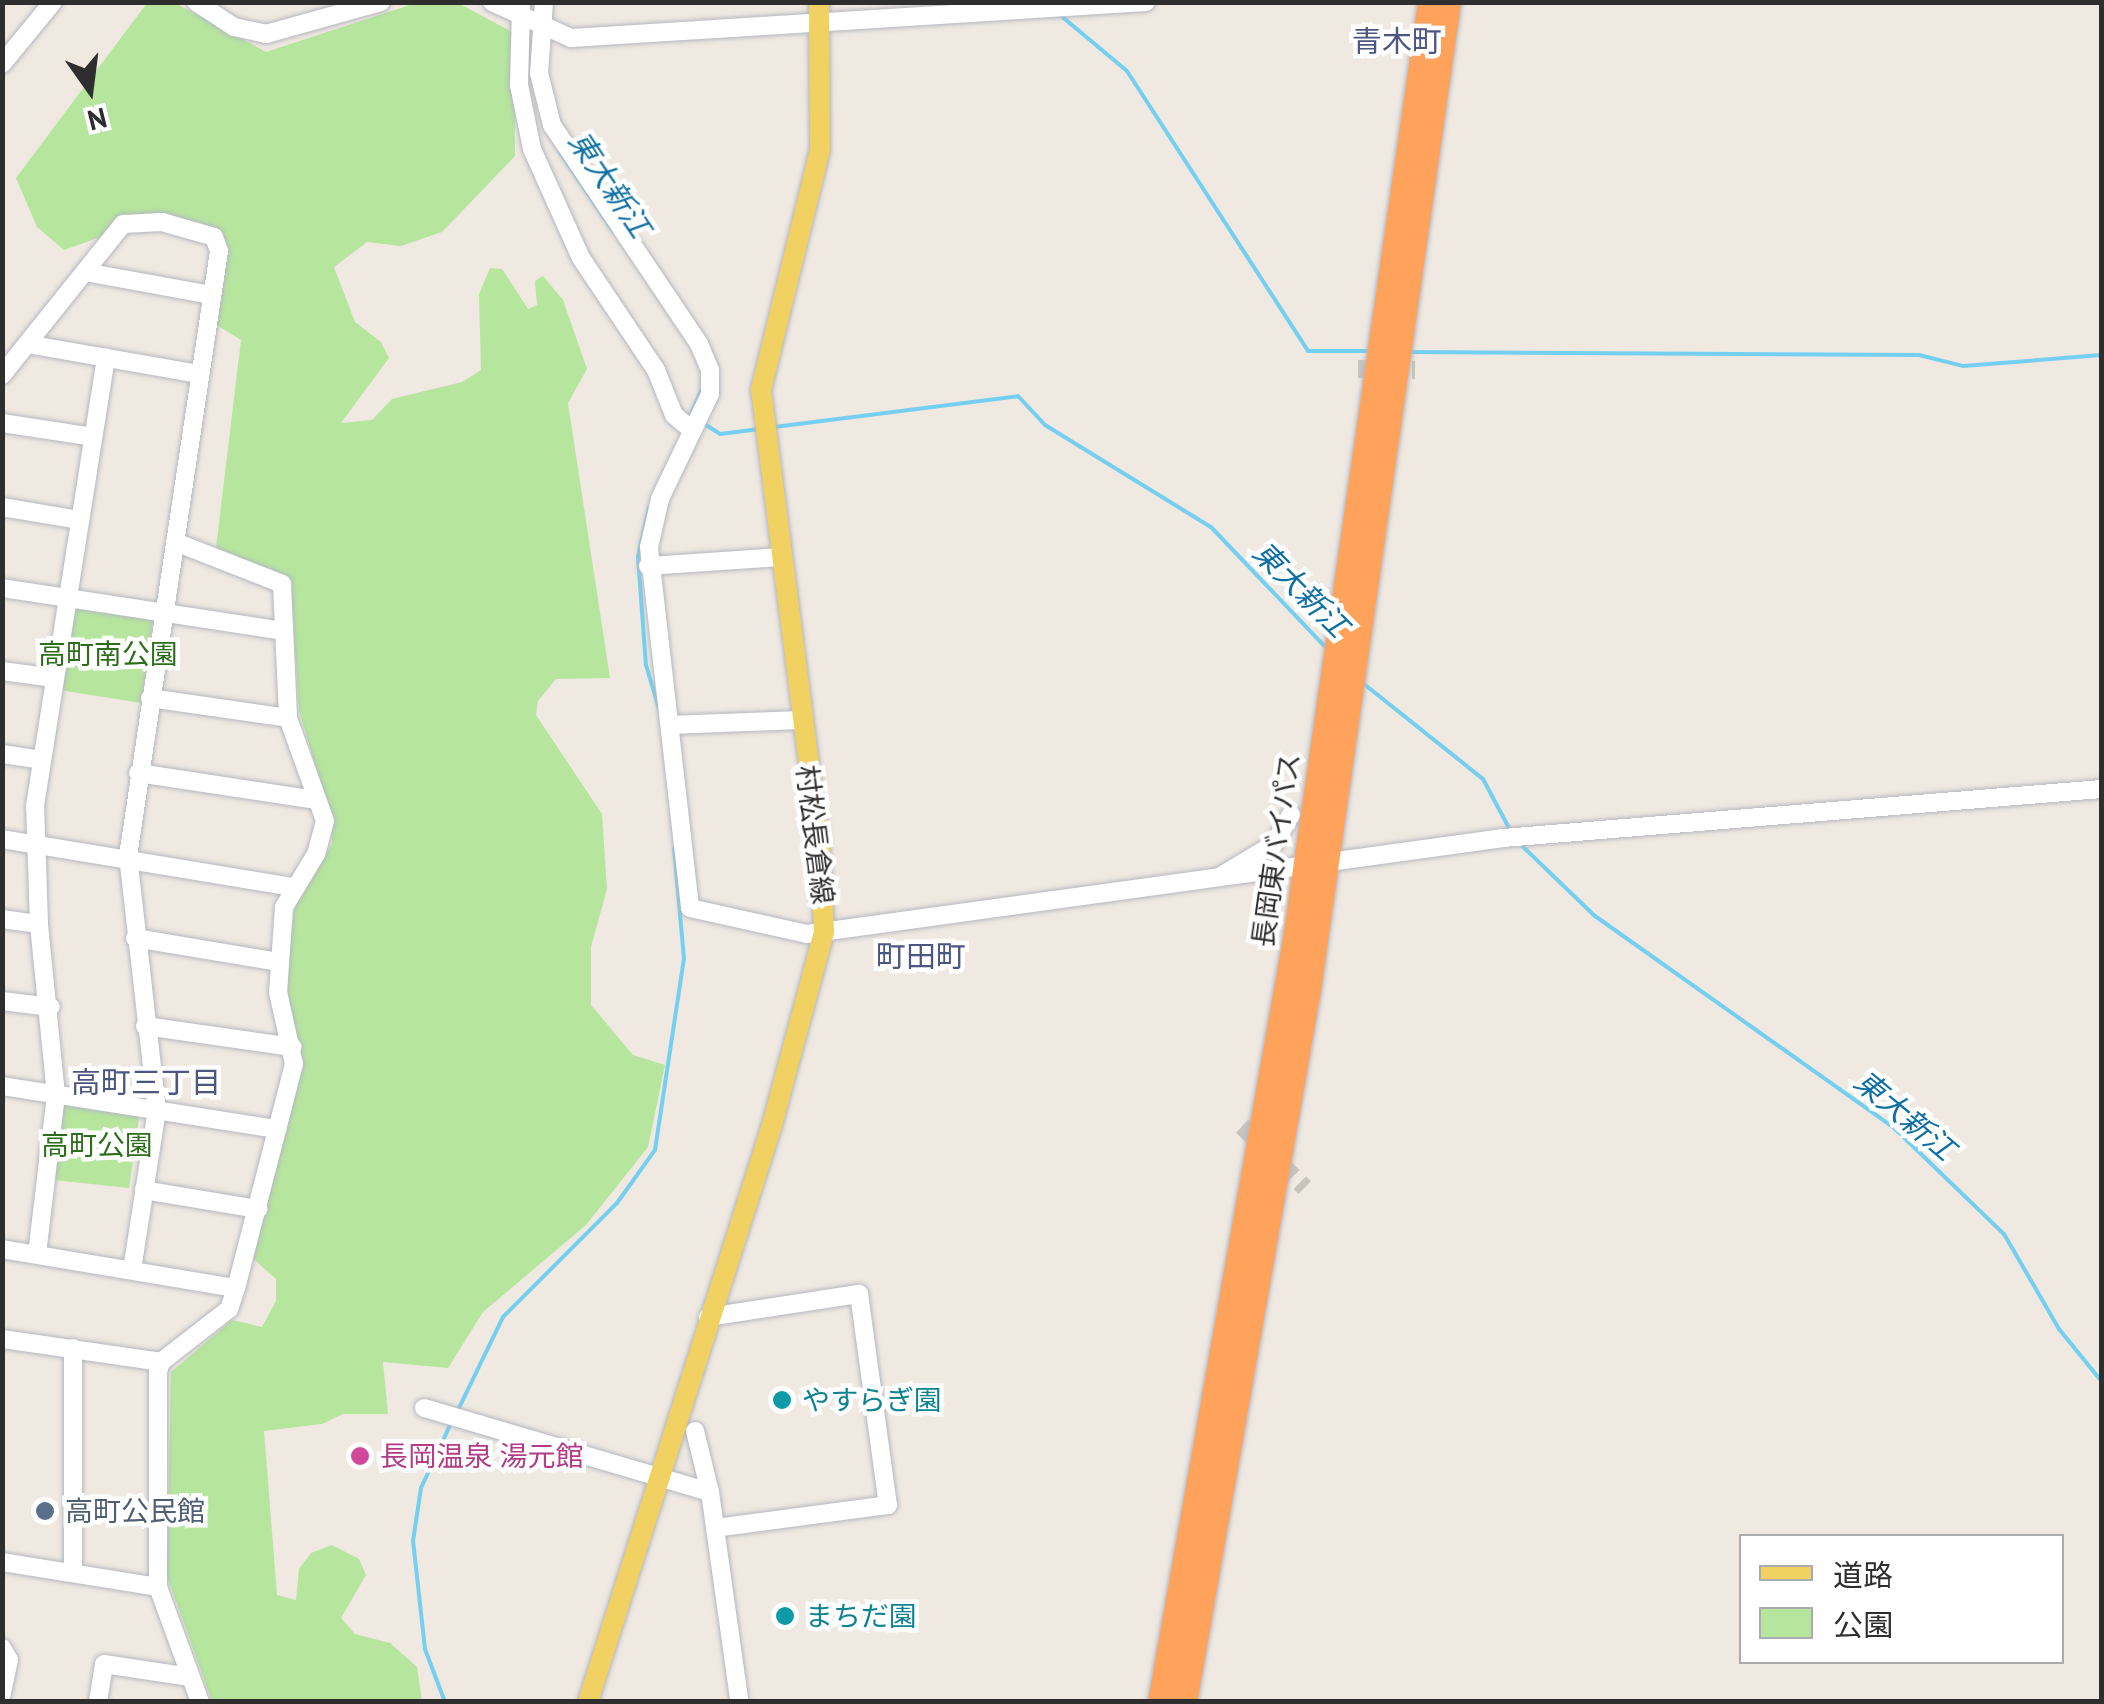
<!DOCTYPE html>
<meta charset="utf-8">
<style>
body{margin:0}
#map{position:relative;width:2104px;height:1704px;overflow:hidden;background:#efe9e1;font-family:"PT Sans","Noto Sans JP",sans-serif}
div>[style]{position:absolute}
.green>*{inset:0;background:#b6e59e}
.stream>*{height:4px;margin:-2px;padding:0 2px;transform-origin:2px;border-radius:2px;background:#75cff0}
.minor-tunnel>*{height:18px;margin-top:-9px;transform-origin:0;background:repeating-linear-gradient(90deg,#c8c4bd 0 18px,transparent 0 27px)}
.roads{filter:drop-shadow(0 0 2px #b4b7c1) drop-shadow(0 0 2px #b4b7c1)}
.minor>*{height:18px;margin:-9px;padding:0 9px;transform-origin:9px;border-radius:9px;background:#fff}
.major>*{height:20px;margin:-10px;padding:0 10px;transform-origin:10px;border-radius:10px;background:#f2d163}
.highway>*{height:25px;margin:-12.5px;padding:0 12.5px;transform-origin:12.5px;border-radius:12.5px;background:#ffa35c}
.dots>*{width:28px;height:28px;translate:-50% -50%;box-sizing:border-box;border:5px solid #fff;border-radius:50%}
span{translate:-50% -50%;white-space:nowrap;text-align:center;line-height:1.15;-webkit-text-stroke:9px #fff;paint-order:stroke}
.park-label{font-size:28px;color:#2c6e1b}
.street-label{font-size:28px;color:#2e2e2e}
.culture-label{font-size:28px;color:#0d838f}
.left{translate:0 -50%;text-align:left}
.hotel-label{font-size:28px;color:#b23c85}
.service-label{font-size:28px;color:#4e5e75}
.neighbourhood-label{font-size:30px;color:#4d5680}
.water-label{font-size:30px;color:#0d6fa3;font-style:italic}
.frame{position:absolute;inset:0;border:5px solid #2e2e2e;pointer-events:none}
.legend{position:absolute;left:1739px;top:1534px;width:325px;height:130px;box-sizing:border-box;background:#fff;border:2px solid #ababab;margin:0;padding:12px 18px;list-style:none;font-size:30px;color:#2e2e2e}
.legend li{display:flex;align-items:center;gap:20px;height:50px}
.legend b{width:50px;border:2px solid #ababab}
.north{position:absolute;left:40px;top:40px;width:100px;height:100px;-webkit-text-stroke:8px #fff;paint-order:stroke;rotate:166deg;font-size:28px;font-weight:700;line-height:40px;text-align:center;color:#2e2e2e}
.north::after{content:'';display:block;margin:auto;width:35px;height:45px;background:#2e2e2e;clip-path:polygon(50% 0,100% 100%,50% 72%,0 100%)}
</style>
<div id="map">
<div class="green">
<div style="clip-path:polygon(147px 3px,175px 3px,266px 52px,416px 3px,458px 3px,514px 33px,515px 156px,442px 232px,401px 246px,367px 242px,334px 267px,355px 322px,381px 342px,389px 358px,341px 423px,372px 420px,392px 399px,462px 382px,481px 370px,479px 294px,490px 268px,502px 269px,528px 309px,537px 305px,535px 281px,543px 276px,563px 300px,587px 369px,568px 403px,610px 678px,556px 679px,538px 701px,536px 715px,602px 814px,607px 889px,591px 947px,591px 1005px,633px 1055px,665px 1065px,648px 1147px,586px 1225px,483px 1312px,448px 1368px,383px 1362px,388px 1414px,343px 1414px,322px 1424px,264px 1431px,277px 1595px,296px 1600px,299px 1569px,311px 1553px,332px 1545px,359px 1559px,366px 1575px,341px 1618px,355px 1634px,390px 1643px,417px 1667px,422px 1701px,212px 1701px,167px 1576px,171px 1372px,232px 1320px,262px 1327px,276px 1301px,276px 1279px,252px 1258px,301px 1069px,286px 992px,294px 908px,332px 844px,332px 822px,299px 710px,291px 585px,285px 576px,216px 548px,241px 340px,215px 324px,228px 257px,221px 238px,156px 217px,64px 250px,37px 227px,16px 178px)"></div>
<div style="clip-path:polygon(77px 606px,153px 618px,142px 703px,59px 690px)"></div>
<div style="clip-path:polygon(64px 1099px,140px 1111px,129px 1188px,54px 1180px)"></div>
</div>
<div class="stream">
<div style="left:1060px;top:15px;width:87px;rotate:39.9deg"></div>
<div style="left:1127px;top:71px;width:333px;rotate:57.1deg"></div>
<div style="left:1308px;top:351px;width:60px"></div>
<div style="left:560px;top:152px;width:95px;rotate:56.1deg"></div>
<div style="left:1407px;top:352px;width:512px;rotate:0.34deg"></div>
<div style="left:1919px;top:355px;width:45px;rotate:14deg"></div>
<div style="left:1963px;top:366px;width:139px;rotate:-4.5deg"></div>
<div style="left:692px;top:412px;width:25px;rotate:-67deg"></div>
<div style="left:703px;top:423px;width:20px;rotate:33deg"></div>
<div style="left:720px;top:434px;width:40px;rotate:-7.1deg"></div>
<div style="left:774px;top:427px;width:246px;rotate:-7.2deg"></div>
<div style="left:1018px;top:396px;width:40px;rotate:47deg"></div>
<div style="left:1045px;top:425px;width:195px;rotate:31.6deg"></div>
<div style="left:1211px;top:527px;width:170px;rotate:46.4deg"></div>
<div style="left:649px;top:508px;width:50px;rotate:102.7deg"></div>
<div style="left:638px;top:557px;width:108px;rotate:85.8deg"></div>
<div style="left:646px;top:665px;width:46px;rotate:73.5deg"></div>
<div style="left:1364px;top:684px;width:152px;rotate:38.6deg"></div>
<div style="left:1483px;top:779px;width:58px;rotate:62.1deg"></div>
<div style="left:1518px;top:842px;width:107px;rotate:43.9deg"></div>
<div style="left:1595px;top:916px;width:364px;rotate:35.3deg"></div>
<div style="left:1892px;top:1126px;width:156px;rotate:44deg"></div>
<div style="left:2004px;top:1234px;width:110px;rotate:59.9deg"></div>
<div style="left:2059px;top:1329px;width:68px;rotate:50.9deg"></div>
<div style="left:458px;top:1410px;width:103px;rotate:-64.2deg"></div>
<div style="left:503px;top:1317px;width:161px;rotate:-45deg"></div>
<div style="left:617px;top:1203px;width:65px;rotate:-54.4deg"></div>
<div style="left:655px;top:1150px;width:193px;rotate:-81.4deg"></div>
<div style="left:684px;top:959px;width:111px;rotate:-95.1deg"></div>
<div style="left:445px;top:1702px;width:57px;rotate:-110.7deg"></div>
<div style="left:425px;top:1649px;width:109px;rotate:-96.3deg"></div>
<div style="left:413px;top:1541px;width:54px;rotate:-81.4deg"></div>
<div style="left:421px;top:1488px;width:72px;rotate:-65.2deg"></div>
</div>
<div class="minor-tunnel">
<div style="left:1358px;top:369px;width:57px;rotate:1deg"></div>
<div style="left:1242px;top:1126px;width:88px;rotate:44.5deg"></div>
</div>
<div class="roads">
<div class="minor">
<div style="left:196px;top:2px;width:45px;rotate:33.3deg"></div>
<div style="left:234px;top:27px;width:33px;rotate:12deg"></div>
<div style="left:266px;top:34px;width:119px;rotate:-15.5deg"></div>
<div style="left:492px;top:2px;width:87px;rotate:24.5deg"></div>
<div style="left:571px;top:38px;width:576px;rotate:-3.58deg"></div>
<div style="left:544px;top:2px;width:71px;rotate:94deg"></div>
<div style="left:539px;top:73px;width:54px;rotate:76deg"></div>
<div style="left:552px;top:125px;width:264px;rotate:56.1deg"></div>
<div style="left:699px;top:344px;width:28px;rotate:67deg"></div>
<div style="left:710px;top:370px;width:24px;rotate:90deg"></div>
<div style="left:710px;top:394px;width:116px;rotate:115.5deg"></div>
<div style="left:660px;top:499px;width:49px;rotate:102.9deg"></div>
<div style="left:649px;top:547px;width:363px;rotate:83.5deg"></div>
<div style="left:690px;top:908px;width:120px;rotate:12.5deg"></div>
<div style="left:807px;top:934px;width:703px;rotate:-7.85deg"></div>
<div style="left:1503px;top:838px;width:601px;rotate:-4.68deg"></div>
<div style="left:521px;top:8px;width:77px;rotate:91.5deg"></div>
<div style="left:519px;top:85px;width:65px;rotate:78.5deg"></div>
<div style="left:532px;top:149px;width:120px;rotate:65.8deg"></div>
<div style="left:581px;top:258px;width:135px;rotate:56.2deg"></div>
<div style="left:656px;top:370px;width:48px;rotate:68.2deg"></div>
<div style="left:674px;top:415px;width:23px;rotate:40deg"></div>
<div style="left:2px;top:64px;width:80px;rotate:-50.6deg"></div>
<div style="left:85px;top:272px;width:129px;rotate:10.3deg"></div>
<div style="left:27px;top:344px;width:175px;rotate:9.9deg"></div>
<div style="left:2px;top:375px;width:193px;rotate:-51.3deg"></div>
<div style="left:123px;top:224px;width:39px;rotate:-3deg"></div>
<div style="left:162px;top:222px;width:54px;rotate:16.1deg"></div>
<div style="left:214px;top:237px;width:15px;rotate:70deg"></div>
<div style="left:219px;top:251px;width:612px;rotate:98.55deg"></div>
<div style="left:128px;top:856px;width:256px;rotate:83.5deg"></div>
<div style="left:157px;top:1110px;width:162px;rotate:98.9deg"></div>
<div style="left:2px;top:423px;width:92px;rotate:8.7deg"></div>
<div style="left:2px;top:507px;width:79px;rotate:9.5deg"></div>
<div style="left:175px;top:542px;width:115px;rotate:21.4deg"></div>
<div style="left:282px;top:584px;width:134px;rotate:87.4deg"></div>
<div style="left:288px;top:718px;width:109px;rotate:70.2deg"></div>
<div style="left:325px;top:821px;width:34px;rotate:105deg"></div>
<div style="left:316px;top:854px;width:62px;rotate:121.1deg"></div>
<div style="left:284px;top:907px;width:85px;rotate:94deg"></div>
<div style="left:278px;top:992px;width:74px;rotate:77.5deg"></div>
<div style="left:294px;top:1064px;width:231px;rotate:104.5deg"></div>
<div style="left:236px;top:1288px;width:22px;rotate:108deg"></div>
<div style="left:229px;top:1309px;width:86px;rotate:142.1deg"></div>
<div style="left:161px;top:1362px;width:10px;rotate:107deg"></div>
<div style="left:158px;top:1372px;width:215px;rotate:90deg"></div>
<div style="left:158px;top:1587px;width:122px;rotate:69.9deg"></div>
<div style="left:648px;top:566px;width:132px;rotate:-3.9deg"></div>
<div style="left:2px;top:588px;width:285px;rotate:8.7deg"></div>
<div style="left:2px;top:671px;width:52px;rotate:7.7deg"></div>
<div style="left:150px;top:698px;width:139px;rotate:8.2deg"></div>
<div style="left:671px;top:725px;width:128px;rotate:-2.2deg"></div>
<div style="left:2px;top:754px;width:40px;rotate:8.5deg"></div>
<div style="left:138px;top:773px;width:181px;rotate:8.6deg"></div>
<div style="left:2px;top:839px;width:294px;rotate:9.4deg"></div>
<div style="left:1221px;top:876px;width:62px;rotate:-31.1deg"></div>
<div style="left:1274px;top:844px;width:34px;rotate:-60deg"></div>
<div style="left:2px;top:919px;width:37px;rotate:8deg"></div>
<div style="left:135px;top:938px;width:145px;rotate:9.5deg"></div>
<div style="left:2px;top:1001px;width:49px;rotate:7deg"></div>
<div style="left:145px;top:1026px;width:149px;rotate:8.1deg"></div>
<div style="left:2px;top:1086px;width:279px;rotate:8.9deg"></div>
<div style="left:144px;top:1190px;width:116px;rotate:9.5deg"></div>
<div style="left:2px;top:1249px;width:237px;rotate:9.5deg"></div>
<div style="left:37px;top:1254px;width:160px;rotate:-83.2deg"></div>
<div style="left:56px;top:1095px;width:172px;rotate:-95.7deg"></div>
<div style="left:39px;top:924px;width:118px;rotate:-91.9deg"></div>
<div style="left:35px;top:806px;width:454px;rotate:-81deg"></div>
<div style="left:708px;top:1317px;width:153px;rotate:-8.7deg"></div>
<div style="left:859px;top:1294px;width:213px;rotate:82.2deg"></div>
<div style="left:888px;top:1505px;width:174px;rotate:172.4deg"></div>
<div style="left:2px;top:1339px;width:161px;rotate:8.2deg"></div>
<div style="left:73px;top:1348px;width:225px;rotate:90deg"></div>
<div style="left:424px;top:1408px;width:298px;rotate:16.4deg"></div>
<div style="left:710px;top:1492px;width:208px;rotate:82deg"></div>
<div style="left:695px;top:1431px;width:63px;rotate:76.2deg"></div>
<div style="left:2px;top:1562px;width:158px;rotate:9.1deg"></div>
<div style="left:2px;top:1648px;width:14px;rotate:60deg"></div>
<div style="left:9px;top:1660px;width:35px;rotate:102deg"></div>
<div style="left:98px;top:1702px;width:38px;rotate:-81deg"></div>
<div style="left:104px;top:1664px;width:87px;rotate:8.6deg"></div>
</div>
<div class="major">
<div style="left:588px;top:1702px;width:606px;rotate:-72.31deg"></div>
<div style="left:772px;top:1125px;width:200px;rotate:-74.9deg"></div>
<div style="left:824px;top:932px;width:82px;rotate:-92.8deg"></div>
<div style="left:820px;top:850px;width:464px;rotate:-97.3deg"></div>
<div style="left:761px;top:390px;width:248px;rotate:-76.2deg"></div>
<div style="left:820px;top:149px;width:147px;rotate:-90.4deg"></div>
</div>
<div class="highway">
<div style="left:1160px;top:1702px;width:775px;rotate:-79.97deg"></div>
<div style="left:1295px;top:939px;width:947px;rotate:-81.8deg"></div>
<div style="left:1184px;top:1702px;width:724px;rotate:-80.13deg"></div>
<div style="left:1308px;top:989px;width:997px;rotate:-81.93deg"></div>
</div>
</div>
<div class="dots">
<div style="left:782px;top:1400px;background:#0f9aa8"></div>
<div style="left:360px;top:1456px;background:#d1479c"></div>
<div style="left:45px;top:1511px;background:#5c6f8a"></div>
<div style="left:785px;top:1616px;background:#0f9aa8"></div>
</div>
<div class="park-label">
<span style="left:108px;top:654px">高町南公園</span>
<span style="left:97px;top:1145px">高町公園</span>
</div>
<div class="street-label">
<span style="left:815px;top:835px;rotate:83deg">村松長倉線</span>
<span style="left:1276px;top:850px;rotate:-82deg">長岡東バイパス</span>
</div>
<div class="culture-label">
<span class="left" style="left:802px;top:1400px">やすらぎ園</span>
<span class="left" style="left:805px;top:1616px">まちだ園</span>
</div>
<div class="hotel-label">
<span class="left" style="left:380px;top:1456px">長岡温泉 湯元館</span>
</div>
<div class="service-label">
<span class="left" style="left:65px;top:1511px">高町公民館</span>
</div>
<div class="neighbourhood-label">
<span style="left:1397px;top:41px">青木町</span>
<span style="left:921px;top:956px">町田町</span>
<span style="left:146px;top:1082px">高町三丁目</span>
</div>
<div class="water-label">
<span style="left:610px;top:184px;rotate:56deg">東大新江</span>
<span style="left:1301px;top:589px;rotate:45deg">東大新江</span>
<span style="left:1905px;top:1115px;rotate:40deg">東大新江</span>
</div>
<div class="frame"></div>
<ul class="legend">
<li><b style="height:12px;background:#f2d163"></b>道路</li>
<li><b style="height:28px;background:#b6e59e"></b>公園</li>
</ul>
<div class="north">N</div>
</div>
